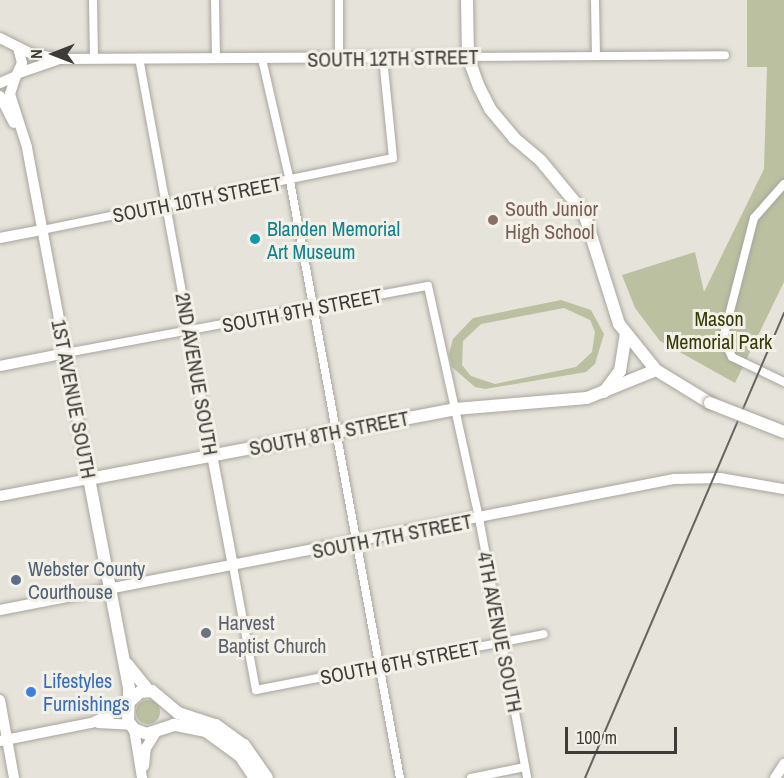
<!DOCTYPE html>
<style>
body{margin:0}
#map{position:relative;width:784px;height:778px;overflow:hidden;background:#e5e3da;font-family:"Archivo Narrow",sans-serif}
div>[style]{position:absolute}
.green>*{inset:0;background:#bbc1a0}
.round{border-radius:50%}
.roads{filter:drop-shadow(0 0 2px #a8a59d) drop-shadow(0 0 2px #a8a59d)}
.street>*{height:8px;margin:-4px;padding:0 4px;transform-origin:4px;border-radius:4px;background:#fff}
.secondary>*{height:10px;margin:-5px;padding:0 5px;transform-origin:5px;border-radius:5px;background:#fff}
.primary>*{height:12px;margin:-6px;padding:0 6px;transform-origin:6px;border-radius:6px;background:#fff}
.rail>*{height:2px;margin:-1px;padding:0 1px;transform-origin:1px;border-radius:1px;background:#666560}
.bridges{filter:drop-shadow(0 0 2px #a8a59d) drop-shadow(0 0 2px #a8a59d)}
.primary-bridge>*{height:12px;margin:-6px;padding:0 6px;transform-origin:6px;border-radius:6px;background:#fff}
.dots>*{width:16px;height:16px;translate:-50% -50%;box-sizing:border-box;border:3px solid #f3f0e7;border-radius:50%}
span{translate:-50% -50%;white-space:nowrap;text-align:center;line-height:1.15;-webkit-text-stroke:6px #f3f0e7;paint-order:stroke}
.street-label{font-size:20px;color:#3d3c39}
.education-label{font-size:20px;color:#785e54}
.left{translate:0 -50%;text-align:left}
.culture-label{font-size:20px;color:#0d838f}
.park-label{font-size:20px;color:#343a05}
.service-label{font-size:20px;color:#4e5e75}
.worship-label{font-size:20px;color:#5b616d}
.shop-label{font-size:20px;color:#366cbe}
.north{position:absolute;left:24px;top:24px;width:60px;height:60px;-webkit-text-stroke:4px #f3f0e7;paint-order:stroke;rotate:270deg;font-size:16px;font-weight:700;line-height:24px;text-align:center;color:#3d3c39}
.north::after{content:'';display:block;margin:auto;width:21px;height:27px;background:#3d3c39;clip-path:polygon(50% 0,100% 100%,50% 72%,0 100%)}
.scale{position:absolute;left:565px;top:727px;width:112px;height:27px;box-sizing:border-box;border:3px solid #3d3c39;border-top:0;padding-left:8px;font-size:18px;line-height:21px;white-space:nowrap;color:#3d3c39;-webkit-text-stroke:4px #f3f0e7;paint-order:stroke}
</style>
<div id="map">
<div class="green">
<div style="clip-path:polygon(747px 0,784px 0,784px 282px,735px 383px,660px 341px,635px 308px,622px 275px,695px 252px,704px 292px,764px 169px,767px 67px,747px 67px)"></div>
<div style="clip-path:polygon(evenodd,561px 300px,591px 310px,604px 334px,595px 364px,586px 372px,485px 389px,475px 387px,452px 367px,449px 354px,453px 339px,473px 318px,561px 300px,564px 308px,590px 320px,595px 332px,592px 352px,576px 367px,495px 384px,471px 376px,462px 365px,463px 341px,481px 324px,564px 308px)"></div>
<div class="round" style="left:136px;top:700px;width:24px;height:24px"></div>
</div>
<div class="roads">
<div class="street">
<div style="left:93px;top:0;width:58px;rotate:89deg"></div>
<div style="left:215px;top:0;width:59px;rotate:89deg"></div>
<div style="left:339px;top:0;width:59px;rotate:90deg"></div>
<div style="left:595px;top:0;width:56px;rotate:89deg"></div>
<div style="left:468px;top:57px;width:257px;rotate:-0.4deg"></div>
<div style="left:139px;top:58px;width:404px;rotate:79.6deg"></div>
<div style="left:262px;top:59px;width:125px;rotate:77.1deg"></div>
<div style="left:290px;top:181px;width:607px;rotate:79.56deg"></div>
<div style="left:784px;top:184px;width:45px;rotate:131.4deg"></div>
<div style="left:754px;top:218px;width:125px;rotate:104.4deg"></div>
<div style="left:723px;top:339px;width:20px;rotate:63deg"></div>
<div style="left:732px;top:357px;width:58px;rotate:25.7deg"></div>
<div style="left:42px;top:230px;width:358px;rotate:-11.6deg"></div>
<div style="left:393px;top:158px;width:100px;rotate:-95.7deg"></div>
<div style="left:66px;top:353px;width:368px;rotate:-10.5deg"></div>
<div style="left:428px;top:286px;width:238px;rotate:77.6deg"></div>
<div style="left:479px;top:518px;width:264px;rotate:79.5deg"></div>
<div style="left:233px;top:566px;width:126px;rotate:79.5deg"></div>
<div style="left:256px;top:690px;width:293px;rotate:-11deg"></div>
<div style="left:471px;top:778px;width:55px;rotate:-11.5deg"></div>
</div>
<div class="secondary">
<div style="left:0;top:38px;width:20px;rotate:27deg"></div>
<div style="left:18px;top:47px;width:16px;rotate:76deg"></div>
<div style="left:22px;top:63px;width:14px;rotate:115deg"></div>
<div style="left:16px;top:76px;width:17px;rotate:156deg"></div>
<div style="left:18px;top:47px;width:16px;rotate:27deg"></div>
<div style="left:32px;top:54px;width:29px;rotate:10deg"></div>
<div style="left:61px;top:59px;width:407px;rotate:-0.3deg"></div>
<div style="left:19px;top:73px;width:40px;rotate:-18.9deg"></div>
<div style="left:0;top:96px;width:30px;rotate:63deg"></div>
<div style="left:0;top:238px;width:43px;rotate:-10.8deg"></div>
<div style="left:0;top:366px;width:67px;rotate:-11.1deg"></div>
<div style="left:212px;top:455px;width:113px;rotate:79.3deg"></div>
<div style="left:0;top:496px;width:91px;rotate:-10.8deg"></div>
<div style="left:89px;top:479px;width:338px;rotate:-100.6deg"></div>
<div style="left:27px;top:147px;width:56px;rotate:-107.8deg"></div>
<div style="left:10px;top:94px;width:19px;rotate:-72deg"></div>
<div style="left:0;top:610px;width:687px;rotate:-11deg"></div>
<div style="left:674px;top:479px;width:46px;rotate:-1.2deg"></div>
<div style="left:720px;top:478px;width:65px;rotate:9.8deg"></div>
<div style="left:0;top:700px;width:79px;rotate:79.8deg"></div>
<div style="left:98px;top:723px;width:33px;rotate:3deg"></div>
<div style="left:134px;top:729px;width:50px;rotate:80.7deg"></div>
<div style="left:0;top:741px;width:93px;rotate:-11.2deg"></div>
<div style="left:91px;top:723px;width:39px;rotate:-24deg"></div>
<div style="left:144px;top:766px;width:18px;rotate:-84deg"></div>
<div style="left:146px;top:748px;width:19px;rotate:-58deg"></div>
<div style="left:775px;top:778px;width:17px;rotate:-57deg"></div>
</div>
<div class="primary">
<div style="left:467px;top:0;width:57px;rotate:89deg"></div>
<div style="left:468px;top:57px;width:32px;rotate:70deg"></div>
<div style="left:479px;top:87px;width:25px;rotate:63deg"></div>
<div style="left:490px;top:109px;width:38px;rotate:50deg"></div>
<div style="left:514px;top:138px;width:35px;rotate:40deg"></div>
<div style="left:541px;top:161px;width:67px;rotate:50.4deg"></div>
<div style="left:584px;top:213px;width:116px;rotate:72.5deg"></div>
<div style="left:619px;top:324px;width:59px;rotate:51.2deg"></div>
<div style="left:656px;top:370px;width:63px;rotate:31.4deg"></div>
<div style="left:604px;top:392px;width:26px;rotate:-53deg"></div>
<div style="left:620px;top:371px;width:37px;rotate:-81deg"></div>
<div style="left:127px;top:664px;width:35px;rotate:51deg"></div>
<div style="left:129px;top:702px;width:15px;rotate:-42deg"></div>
<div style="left:140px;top:692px;width:12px;rotate:-5deg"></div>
<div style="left:152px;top:691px;width:34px;rotate:40deg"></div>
<div style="left:178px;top:713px;width:40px;rotate:18deg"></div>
<div style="left:216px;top:725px;width:34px;rotate:36deg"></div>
<div style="left:244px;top:745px;width:40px;rotate:55.1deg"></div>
<div style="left:255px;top:778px;width:27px;rotate:-124deg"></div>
<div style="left:240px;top:756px;width:42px;rotate:-143.7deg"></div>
<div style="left:206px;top:731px;width:33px;rotate:-169deg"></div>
<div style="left:174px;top:725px;width:28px;rotate:162deg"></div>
<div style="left:147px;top:734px;width:14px;rotate:-159deg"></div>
<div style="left:134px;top:729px;width:10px;rotate:-127deg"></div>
<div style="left:128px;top:721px;width:33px;rotate:-88deg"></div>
<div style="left:129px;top:688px;width:213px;rotate:-100.8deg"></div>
<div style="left:89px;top:479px;width:373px;rotate:-10.8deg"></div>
<div style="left:455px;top:409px;width:132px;rotate:-4.8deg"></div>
<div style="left:587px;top:398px;width:74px;rotate:-22.1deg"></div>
</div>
</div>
<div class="rail">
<div style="left:585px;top:778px;width:506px;rotate:-66.83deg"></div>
</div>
<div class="bridges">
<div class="primary-bridge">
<div style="left:710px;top:403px;width:79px;rotate:21.4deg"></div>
</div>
</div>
<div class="dots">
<div style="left:493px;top:220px;background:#8d6e63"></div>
<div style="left:255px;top:239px;background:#0f9aa8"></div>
<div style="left:16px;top:580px;background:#5c6f8a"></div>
<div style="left:206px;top:633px;background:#6b7280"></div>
<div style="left:31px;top:692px;background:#3f7fe0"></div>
</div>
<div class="street-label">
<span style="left:393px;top:58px;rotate:-1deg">SOUTH 12TH STREET</span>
<span style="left:197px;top:199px;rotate:-11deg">SOUTH 10TH STREET</span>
<span style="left:302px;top:310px;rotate:-11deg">SOUTH 9TH STREET</span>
<span style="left:197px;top:374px;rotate:80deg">2ND AVENUE SOUTH</span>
<span style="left:74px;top:399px;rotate:79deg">1ST AVENUE SOUTH</span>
<span style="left:329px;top:433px;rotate:-11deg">SOUTH 8TH STREET</span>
<span style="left:392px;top:536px;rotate:-11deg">SOUTH 7TH STREET</span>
<span style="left:500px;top:632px;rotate:79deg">4TH AVENUE SOUTH</span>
<span style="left:400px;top:662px;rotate:-11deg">SOUTH 6TH STREET</span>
</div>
<div class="education-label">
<span class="left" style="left:505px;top:220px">South Junior<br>High School</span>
</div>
<div class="culture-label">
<span class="left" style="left:267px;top:240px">Blanden Memorial<br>Art Museum</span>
</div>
<div class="park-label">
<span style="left:719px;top:330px">Mason<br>Memorial Park</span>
</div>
<div class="service-label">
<span class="left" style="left:28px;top:580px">Webster County<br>Courthouse</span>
</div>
<div class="worship-label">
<span class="left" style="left:218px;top:634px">Harvest<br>Baptist Church</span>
</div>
<div class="shop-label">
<span class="left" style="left:43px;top:692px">Lifestyles<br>Furnishings</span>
</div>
<div class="north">N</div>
<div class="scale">100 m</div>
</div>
